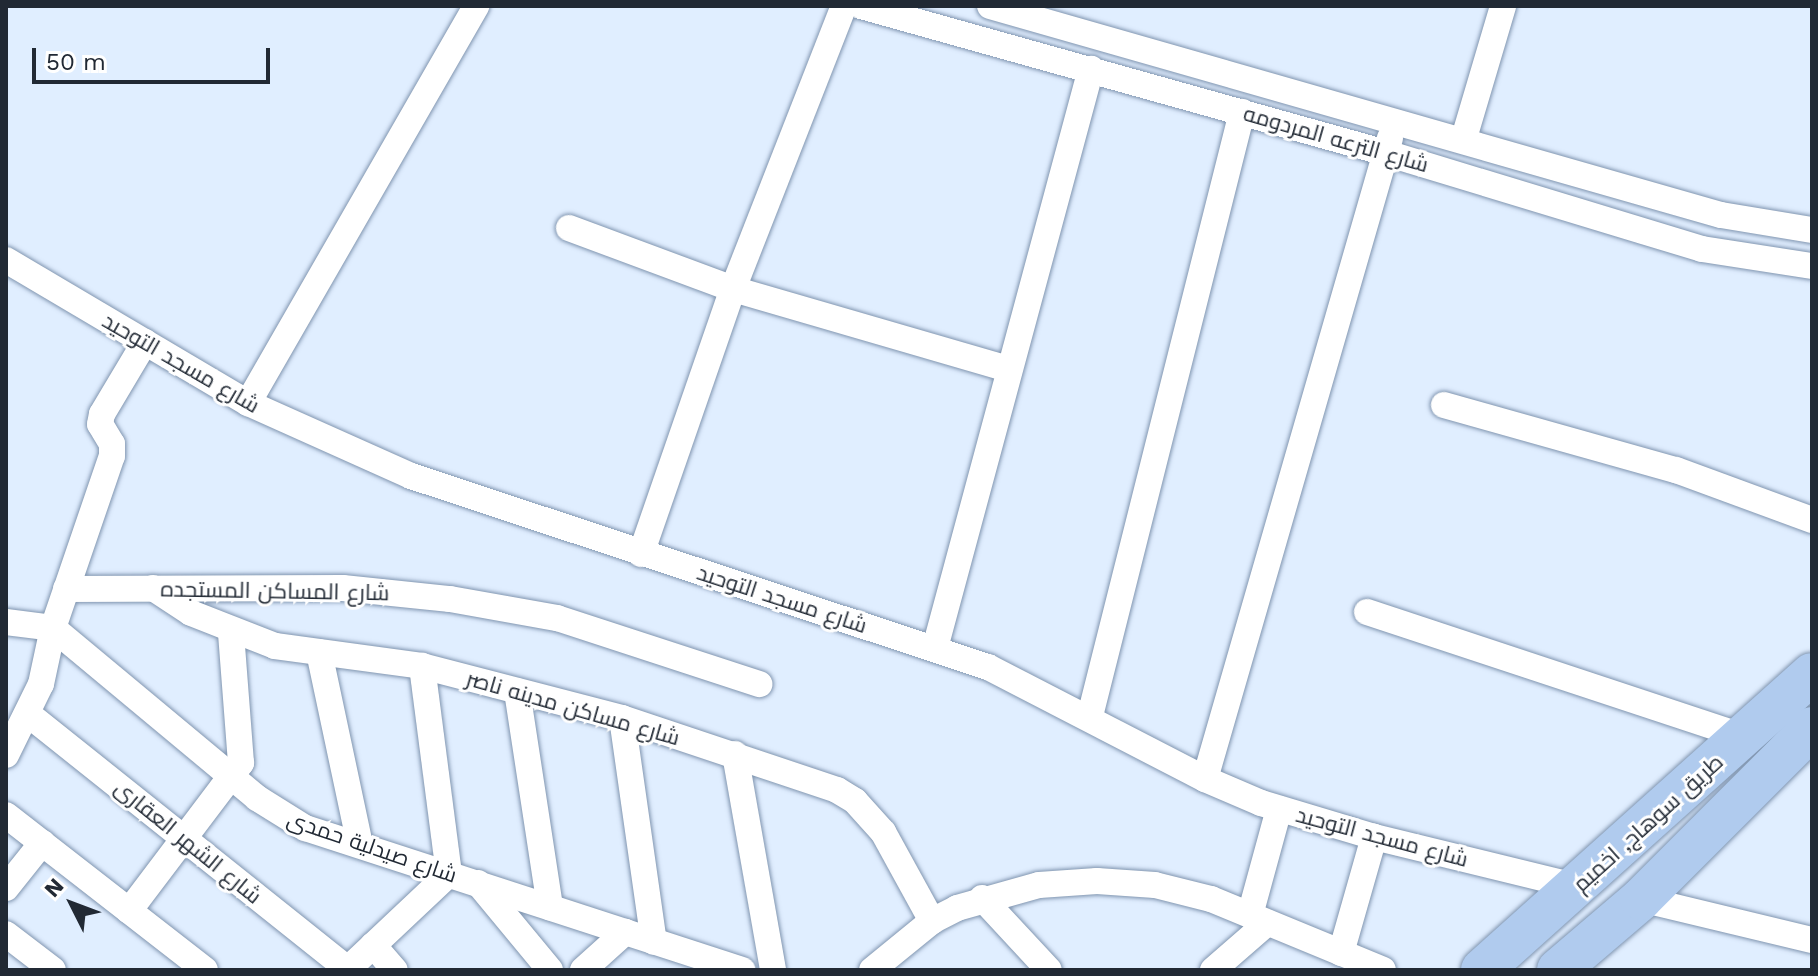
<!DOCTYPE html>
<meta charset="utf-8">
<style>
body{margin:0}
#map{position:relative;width:1818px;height:976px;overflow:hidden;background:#e0eeff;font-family:"Work Sans",Cairo,sans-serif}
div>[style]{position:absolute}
.roads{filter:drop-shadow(0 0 2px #8095b0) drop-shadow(0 0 2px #8095b0)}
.street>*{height:26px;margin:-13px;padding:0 13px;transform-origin:13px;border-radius:13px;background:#fff}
.primary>*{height:42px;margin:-21px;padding:0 21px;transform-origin:21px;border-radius:21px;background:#b0cbee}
span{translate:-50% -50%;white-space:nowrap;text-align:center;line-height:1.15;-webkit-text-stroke:6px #fff;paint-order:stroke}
.street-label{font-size:22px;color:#212934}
.frame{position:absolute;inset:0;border:8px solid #212934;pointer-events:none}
.north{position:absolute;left:32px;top:864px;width:80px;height:80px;-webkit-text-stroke:6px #fff;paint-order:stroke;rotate:312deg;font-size:22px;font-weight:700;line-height:32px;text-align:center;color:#212934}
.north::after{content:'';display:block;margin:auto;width:28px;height:36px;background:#212934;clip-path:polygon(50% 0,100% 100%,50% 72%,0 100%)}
.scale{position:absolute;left:32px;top:48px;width:238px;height:36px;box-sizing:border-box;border:4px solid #212934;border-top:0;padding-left:10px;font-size:24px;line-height:28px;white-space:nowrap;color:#212934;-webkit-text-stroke:6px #fff;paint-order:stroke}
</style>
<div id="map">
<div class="roads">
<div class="street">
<div style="left:861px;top:6px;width:545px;rotate:15.64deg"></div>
<div style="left:1386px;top:153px;width:330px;rotate:16.9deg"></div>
<div style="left:1702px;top:249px;width:111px;rotate:8.8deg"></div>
<div style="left:990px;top:6px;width:760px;rotate:15.96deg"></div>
<div style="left:1721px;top:215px;width:92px;rotate:9.4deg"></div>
<div style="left:1464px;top:138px;width:138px;rotate:-73.5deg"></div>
<div style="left:569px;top:228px;width:175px;rotate:20.4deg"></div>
<div style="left:733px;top:289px;width:287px;rotate:16.2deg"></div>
<div style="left:6px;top:260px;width:281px;rotate:30.6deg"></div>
<div style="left:248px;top:403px;width:179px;rotate:24.1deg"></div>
<div style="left:411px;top:476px;width:608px;rotate:18.32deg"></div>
<div style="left:988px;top:667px;width:244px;rotate:27.3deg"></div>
<div style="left:1205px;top:779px;width:61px;rotate:23.2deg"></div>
<div style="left:1261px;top:803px;width:118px;rotate:16.7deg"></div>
<div style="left:1374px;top:837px;width:211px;rotate:13.7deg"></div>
<div style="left:248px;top:403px;width:458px;rotate:-60.1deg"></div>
<div style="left:1444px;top:405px;width:241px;rotate:15.7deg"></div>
<div style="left:1676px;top:470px;width:145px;rotate:20.2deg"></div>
<div style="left:641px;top:554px;width:281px;rotate:-70.9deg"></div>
<div style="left:733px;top:289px;width:304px;rotate:-68.6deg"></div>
<div style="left:153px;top:588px;width:45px;rotate:33.3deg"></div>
<div style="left:191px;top:613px;width:90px;rotate:21.4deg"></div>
<div style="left:275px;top:646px;width:148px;rotate:7.7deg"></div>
<div style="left:422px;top:666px;width:207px;rotate:14.6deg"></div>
<div style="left:622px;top:718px;width:227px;rotate:18.5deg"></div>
<div style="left:837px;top:790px;width:21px;rotate:31deg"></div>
<div style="left:855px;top:801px;width:42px;rotate:47.9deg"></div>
<div style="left:883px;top:832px;width:102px;rotate:61.2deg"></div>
<div style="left:66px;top:589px;width:277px;rotate:-0.2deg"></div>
<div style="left:343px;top:588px;width:108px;rotate:5.9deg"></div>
<div style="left:450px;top:599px;width:109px;rotate:10.1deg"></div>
<div style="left:557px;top:618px;width:213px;rotate:18.1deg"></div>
<div style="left:1367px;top:612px;width:397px;rotate:18.3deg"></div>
<div style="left:6px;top:622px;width:47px;rotate:7.3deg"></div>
<div style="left:53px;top:628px;width:266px;rotate:39.8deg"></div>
<div style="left:257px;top:798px;width:57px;rotate:32deg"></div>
<div style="left:305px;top:828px;width:460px;rotate:18deg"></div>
<div style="left:935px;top:648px;width:600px;rotate:-74.92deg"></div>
<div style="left:319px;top:652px;width:197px;rotate:78deg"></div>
<div style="left:517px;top:691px;width:219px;rotate:81.3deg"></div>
<div style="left:28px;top:714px;width:409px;rotate:38.6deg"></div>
<div style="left:1090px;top:716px;width:623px;rotate:-75.87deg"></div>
<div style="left:622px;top:718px;width:226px;rotate:81.9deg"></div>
<div style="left:735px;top:754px;width:219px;rotate:80deg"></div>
<div style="left:6px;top:755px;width:79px;rotate:-63.8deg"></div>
<div style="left:41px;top:684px;width:57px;rotate:-77.9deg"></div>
<div style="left:53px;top:628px;width:182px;rotate:-71.1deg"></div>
<div style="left:112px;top:456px;width:12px;rotate:-90deg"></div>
<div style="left:112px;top:444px;width:23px;rotate:-121deg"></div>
<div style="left:100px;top:424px;width:10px;rotate:-79deg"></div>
<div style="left:102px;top:414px;width:84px;rotate:-59.2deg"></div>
<div style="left:1205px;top:779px;width:667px;rotate:-73.9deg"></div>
<div style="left:6px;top:815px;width:252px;rotate:37.9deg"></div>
<div style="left:478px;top:883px;width:113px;rotate:50.4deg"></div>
<div style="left:6px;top:888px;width:58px;rotate:-51.3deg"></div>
<div style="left:982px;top:898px;width:98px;rotate:47.1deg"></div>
<div style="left:1641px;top:899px;width:176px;rotate:13.5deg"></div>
<div style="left:129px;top:911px;width:186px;rotate:-52.9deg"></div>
<div style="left:241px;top:763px;width:130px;rotate:-94.4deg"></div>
<div style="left:1250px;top:915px;width:110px;rotate:-74.7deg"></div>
<div style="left:6px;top:934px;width:59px;rotate:37.5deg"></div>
<div style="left:373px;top:945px;width:33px;rotate:49deg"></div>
<div style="left:1341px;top:953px;width:121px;rotate:-74.1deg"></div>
<div style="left:347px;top:970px;width:140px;rotate:-43.3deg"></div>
<div style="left:449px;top:874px;width:210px;rotate:-97.4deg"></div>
<div style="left:583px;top:970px;width:57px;rotate:-42.1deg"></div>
<div style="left:872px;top:970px;width:77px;rotate:-39.2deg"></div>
<div style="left:932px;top:921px;width:28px;rotate:-27deg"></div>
<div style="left:957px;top:908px;width:85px;rotate:-15.7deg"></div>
<div style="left:1039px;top:885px;width:58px;rotate:-3.9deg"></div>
<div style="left:1097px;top:881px;width:58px;rotate:3.9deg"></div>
<div style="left:1155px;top:885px;width:58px;rotate:14deg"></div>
<div style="left:1211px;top:899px;width:186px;rotate:22.4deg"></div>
<div style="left:1213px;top:970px;width:72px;rotate:-41deg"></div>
</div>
<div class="primary">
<div style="left:1482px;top:970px;width:443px;rotate:-41.9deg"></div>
<div style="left:1558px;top:970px;width:109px;rotate:-40.5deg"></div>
<div style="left:1641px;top:899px;width:242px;rotate:-45deg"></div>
</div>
</div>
<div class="street-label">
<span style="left:1336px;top:139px;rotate:16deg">شارع الترعه المردومه</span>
<span style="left:181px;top:363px;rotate:30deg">شارع مسجد التوحيد</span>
<span style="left:275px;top:591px;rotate:1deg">شارع المساكن المستجده</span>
<span style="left:782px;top:599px;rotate:18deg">شارع مسجد التوحيد</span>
<span style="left:573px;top:708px;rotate:16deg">شارع مساكن مدينه ناصر</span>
<span style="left:1648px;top:823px;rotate:-42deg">طريق سوهاج, اخميم</span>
<span style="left:1382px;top:837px;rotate:15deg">شارع مسجد التوحيد</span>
<span style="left:188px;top:842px;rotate:39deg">شارع الشهر العقارى</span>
<span style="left:372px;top:847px;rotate:19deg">شارع صيدلية حمدى</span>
</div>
<div class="frame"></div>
<div class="north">N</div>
<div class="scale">50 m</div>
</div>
